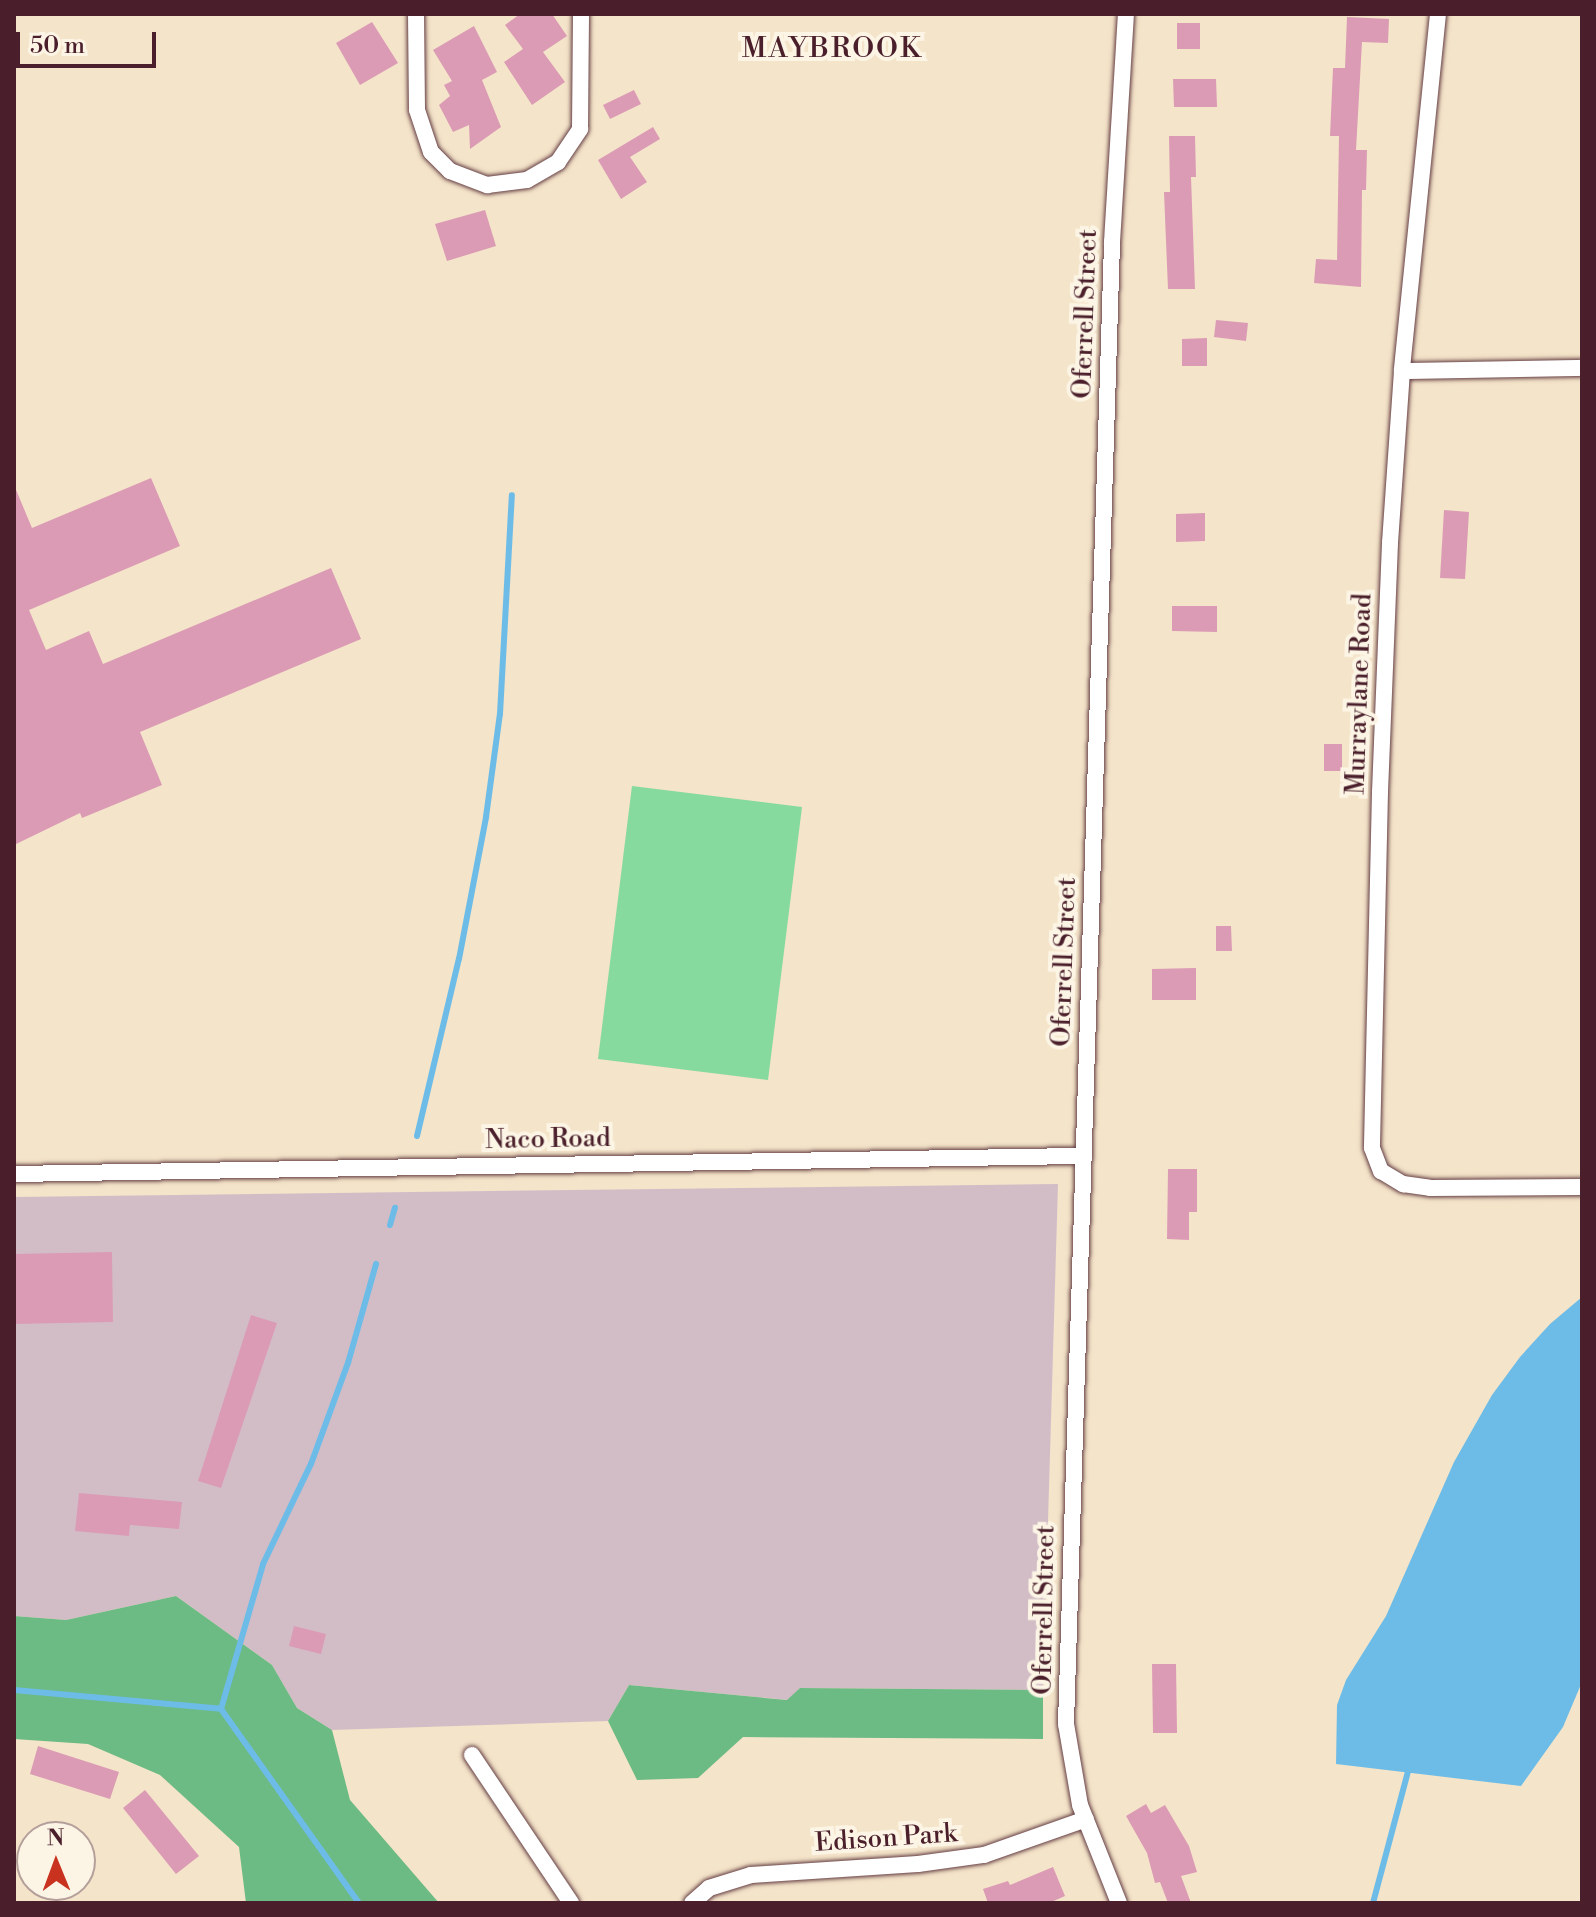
<!DOCTYPE html>
<style>
body{margin:0}
#map{position:relative;width:1596px;height:1917px;overflow:hidden;background:#f4e4c9;font-family:"Libre Bodoni",serif}
div>[style]{position:absolute}
.industrial>*{inset:0;background:#d2bdc7}
.green>*{inset:0;background:#86da9d}
.forest>*{inset:0;background:#6cba84}
.water>*{inset:0;background:#6dbce8}
.stream>*{height:6px;margin:-3px;padding:0 3px;transform-origin:3px;border-radius:3px;background:#6dbce8}
.building>*{inset:0;background:#db9bb5}
.roads{filter:drop-shadow(0 0 2px #643d43) drop-shadow(0 0 2px #643d43)}
.street>*{height:16px;margin:-8px;padding:0 8px;transform-origin:8px;border-radius:8px;background:#fff}
span{translate:-50% -50%;white-space:nowrap;text-align:center;line-height:1.15;-webkit-text-stroke:8px #fcf5e5;paint-order:stroke}
.street-label{font-size:26px;color:#4a1f2b}
.neighbourhood-label{font-size:28px;color:#4a1f2b;letter-spacing:2px}
.frame{position:absolute;inset:0;border:16px solid #4a1f2b;pointer-events:none}
.north{position:absolute;left:16px;top:1821px;width:80px;height:80px;box-sizing:border-box;background:#fcf5e5;border:2px solid #b59f9b;border-radius:50%;rotate:359deg;font-size:22px;font-weight:700;line-height:32px;text-align:center;color:#4a1f2b}
.north::after{content:'';display:block;margin:auto;width:28px;height:36px;background:#c8321e;clip-path:polygon(50% 0,100% 100%,50% 72%,0 100%)}
.scale{position:absolute;left:16px;top:32px;width:140px;height:36px;box-sizing:border-box;border:4px solid #4a1f2b;border-top:0;padding-left:10px;font-size:24px;line-height:28px;white-space:nowrap;color:#4a1f2b;-webkit-text-stroke:6px #fcf5e5;paint-order:stroke}
</style>
<div id="map">
<div class="industrial">
<div style="clip-path:polygon(1058px 1184px,1043px 1690px,800px 1688px,788px 1700px,629px 1685px,608px 1721px,332px 1730px,297px 1708px,272px 1665px,176px 1596px,66px 1620px,14px 1616px,14px 1197px)"></div>
</div>
<div class="green">
<div style="clip-path:polygon(632px 786px,802px 807px,768px 1080px,598px 1059px)"></div>
</div>
<div class="forest">
<div style="clip-path:polygon(176px 1596px,272px 1665px,297px 1708px,332px 1730px,350px 1800px,439px 1903px,246px 1903px,239px 1847px,160px 1775px,88px 1744px,14px 1739px,14px 1616px,66px 1620px)"></div>
<div style="clip-path:polygon(629px 1685px,787px 1700px,800px 1688px,1043px 1690px,1043px 1739px,743px 1737px,698px 1778px,637px 1780px,608px 1721px)"></div>
</div>
<div class="water">
<div style="clip-path:polygon(1582px 1297px,1582px 1682px,1563px 1727px,1521px 1786px,1336px 1764px,1337px 1705px,1346px 1680px,1386px 1616px,1454px 1462px,1492px 1395px,1520px 1357px,1550px 1324px)"></div>
</div>
<div class="stream">
<div style="left:417px;top:1136px;width:182px;rotate:-76.7deg"></div>
<div style="left:459px;top:959px;width:145px;rotate:-79.2deg"></div>
<div style="left:486px;top:817px;width:104px;rotate:-82.3deg"></div>
<div style="left:500px;top:714px;width:219px;rotate:-86.9deg"></div>
<div style="left:390px;top:1225px;width:18px;rotate:-74deg"></div>
<div style="left:14px;top:1690px;width:208px;rotate:5.2deg"></div>
<div style="left:221px;top:1709px;width:238px;rotate:54.6deg"></div>
<div style="left:221px;top:1709px;width:151px;rotate:-73.8deg"></div>
<div style="left:263px;top:1564px;width:111px;rotate:-64.4deg"></div>
<div style="left:311px;top:1464px;width:108px;rotate:-69.9deg"></div>
<div style="left:348px;top:1363px;width:103px;rotate:-74.2deg"></div>
<div style="left:1373px;top:1903px;width:140px;rotate:-75.1deg"></div>
</div>
<div class="building">
<div style="clip-path:polygon(520px 14px,552px 14px,567px 36px,543px 52px,565px 82px,532px 105px,504px 62px,523px 49px,505px 25px)"></div>
<div style="clip-path:polygon(1347px 17px,1389px 19px,1388px 43px,1362px 42px,1356px 150px,1367px 150px,1366px 190px,1362px 190px,1361px 287px,1314px 283px,1316px 259px,1337px 260px,1339px 136px,1330px 136px,1333px 68px,1345px 68px)"></div>
<div style="clip-path:polygon(372px 22px,398px 63px,360px 85px,336px 43px)"></div>
<div style="clip-path:polygon(1177px 23px,1200px 23px,1200px 49px,1177px 49px)"></div>
<div style="clip-path:polygon(474px 26px,497px 72px,482px 80px,501px 127px,470px 149px,469px 125px,453px 132px,439px 105px,450px 96px,444px 85px,452px 81px,433px 50px)"></div>
<div style="clip-path:polygon(1173px 79px,1216px 79px,1217px 107px,1174px 107px)"></div>
<div style="clip-path:polygon(634px 90px,641px 104px,610px 119px,603px 105px)"></div>
<div style="clip-path:polygon(653px 127px,660px 139px,630px 157px,647px 182px,621px 199px,598px 160px)"></div>
<div style="clip-path:polygon(1169px 136px,1195px 136px,1196px 177px,1191px 177px,1195px 289px,1168px 289px,1164px 192px,1170px 192px)"></div>
<div style="clip-path:polygon(485px 210px,496px 246px,447px 261px,435px 224px)"></div>
<div style="clip-path:polygon(1216px 320px,1248px 323px,1246px 341px,1214px 337px)"></div>
<div style="clip-path:polygon(1207px 338px,1207px 366px,1182px 366px,1182px 339px)"></div>
<div style="clip-path:polygon(151px 478px,180px 546px,29px 610px,46px 650px,89px 631px,103px 664px,331px 568px,361px 639px,140px 732px,162px 785px,82px 818px,80px 813px,14px 845px,14px 485px,32px 528px)"></div>
<div style="clip-path:polygon(1444px 510px,1469px 512px,1465px 579px,1440px 578px)"></div>
<div style="clip-path:polygon(1205px 513px,1205px 541px,1176px 542px,1176px 514px)"></div>
<div style="clip-path:polygon(1172px 606px,1217px 606px,1217px 632px,1172px 631px)"></div>
<div style="clip-path:polygon(1324px 744px,1342px 744px,1342px 771px,1324px 771px)"></div>
<div style="clip-path:polygon(1216px 926px,1231px 926px,1232px 951px,1216px 951px)"></div>
<div style="clip-path:polygon(1196px 968px,1196px 1000px,1152px 1000px,1152px 969px)"></div>
<div style="clip-path:polygon(1168px 1169px,1197px 1169px,1197px 1212px,1189px 1212px,1189px 1240px,1167px 1239px)"></div>
<div style="clip-path:polygon(112px 1252px,113px 1322px,14px 1324px,14px 1254px)"></div>
<div style="clip-path:polygon(251px 1315px,277px 1323px,221px 1488px,198px 1481px)"></div>
<div style="clip-path:polygon(79px 1493px,182px 1502px,179px 1529px,130px 1525px,129px 1536px,75px 1531px)"></div>
<div style="clip-path:polygon(294px 1626px,326px 1634px,321px 1654px,289px 1646px)"></div>
<div style="clip-path:polygon(1152px 1664px,1176px 1664px,1177px 1733px,1153px 1733px)"></div>
<div style="clip-path:polygon(38px 1746px,119px 1772px,110px 1799px,30px 1774px)"></div>
<div style="clip-path:polygon(145px 1790px,199px 1856px,176px 1874px,123px 1808px)"></div>
<div style="clip-path:polygon(1146px 1804px,1151px 1813px,1165px 1805px,1189px 1846px,1197px 1872px,1181px 1876px,1191px 1903px,1168px 1903px,1160px 1882px,1155px 1883px,1147px 1853px,1126px 1816px)"></div>
<div style="clip-path:polygon(1053px 1867px,1065px 1896px,1049px 1903px,988px 1903px,983px 1889px,1008px 1881px,1010px 1885px)"></div>
</div>
<div class="roads">
<div class="street">
<div style="left:416px;top:14px;width:96px;rotate:89.4deg"></div>
<div style="left:417px;top:110px;width:44px;rotate:71.6deg"></div>
<div style="left:431px;top:152px;width:27px;rotate:45deg"></div>
<div style="left:450px;top:171px;width:40px;rotate:21deg"></div>
<div style="left:487px;top:185px;width:40px;rotate:-7.1deg"></div>
<div style="left:527px;top:180px;width:36px;rotate:-30deg"></div>
<div style="left:558px;top:162px;width:40px;rotate:-56deg"></div>
<div style="left:580px;top:129px;width:115px;rotate:-89.5deg"></div>
<div style="left:1438px;top:14px;width:359px;rotate:95.8deg"></div>
<div style="left:1402px;top:371px;width:172px;rotate:94deg"></div>
<div style="left:1390px;top:543px;width:249px;rotate:92.3deg"></div>
<div style="left:1380px;top:792px;width:356px;rotate:91.3deg"></div>
<div style="left:1372px;top:1148px;width:25px;rotate:69deg"></div>
<div style="left:1381px;top:1171px;width:26px;rotate:31deg"></div>
<div style="left:1403px;top:1184px;width:27px;rotate:8deg"></div>
<div style="left:1430px;top:1188px;width:152px;rotate:-0.4deg"></div>
<div style="left:1402px;top:371px;width:180px;rotate:-1deg"></div>
<div style="left:14px;top:1174px;width:1068px;rotate:-0.97deg"></div>
<div style="left:472px;top:1755px;width:178px;rotate:56.2deg"></div>
<div style="left:692px;top:1903px;width:23px;rotate:-41deg"></div>
<div style="left:709px;top:1888px;width:44px;rotate:-17.2deg"></div>
<div style="left:751px;top:1875px;width:167px;rotate:-3.8deg"></div>
<div style="left:918px;top:1864px;width:67px;rotate:-7.8deg"></div>
<div style="left:984px;top:1855px;width:108px;rotate:-19.4deg"></div>
<div style="left:1119px;top:1903px;width:105px;rotate:-111.7deg"></div>
<div style="left:1080px;top:1805px;width:82px;rotate:-99.8deg"></div>
<div style="left:1066px;top:1724px;width:1483px;rotate:-88.22deg"></div>
<div style="left:1112px;top:242px;width:228px;rotate:-86.5deg"></div>
</div>
</div>
<div class="street-label">
<span style="left:1086px;top:314px;rotate:-88deg">Oferrell Street</span>
<span style="left:1360px;top:694px;rotate:-88deg">Murraylane Road</span>
<span style="left:1065px;top:962px;rotate:-88deg">Oferrell Street</span>
<span style="left:548px;top:1140px;rotate:-1deg">Naco Road</span>
<span style="left:1045px;top:1610px;rotate:-89deg">Oferrell Street</span>
<span style="left:886px;top:1839px;rotate:-4deg">Edison Park</span>
</div>
<div class="neighbourhood-label">
<span style="left:832px;top:49px">MAYBROOK</span>
</div>
<div class="frame"></div>
<div class="north">N</div>
<div class="scale">50 m</div>
</div>
